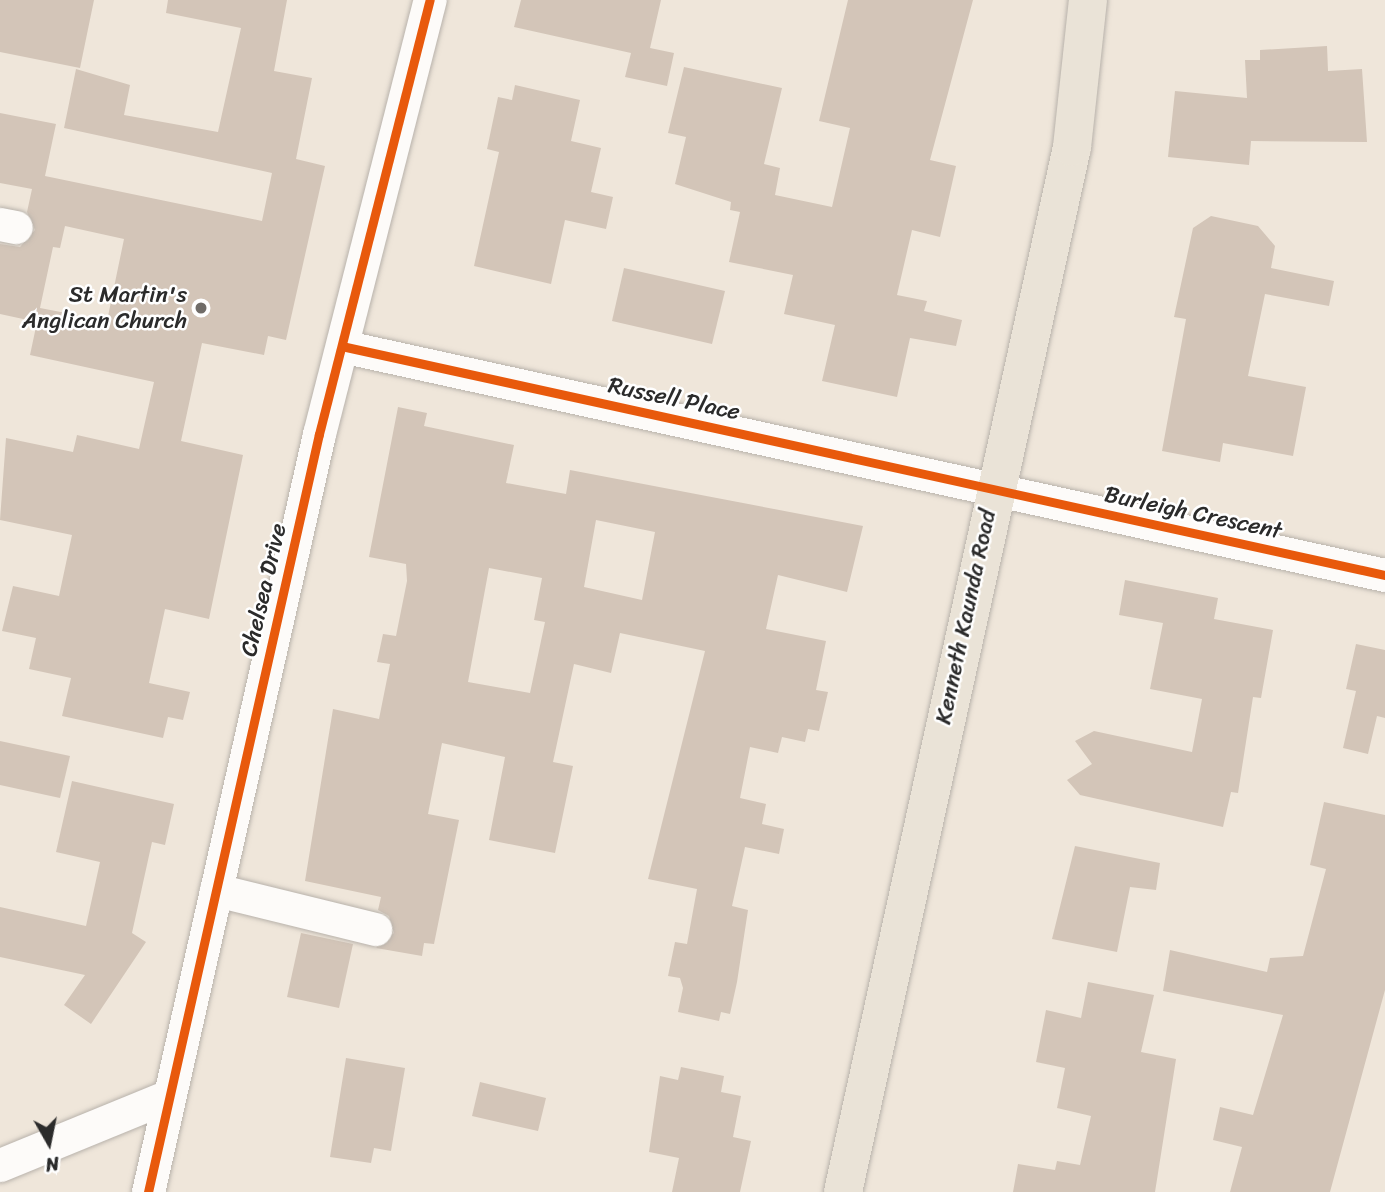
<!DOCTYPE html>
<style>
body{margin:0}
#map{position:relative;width:1385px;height:1192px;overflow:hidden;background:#efe6da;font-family:Sriracha,sans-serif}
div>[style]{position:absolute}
.building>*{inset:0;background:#d3c5b8}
.roads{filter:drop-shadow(0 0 2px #b8b2ab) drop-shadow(0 0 2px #b8b2ab)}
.minor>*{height:33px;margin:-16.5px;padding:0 16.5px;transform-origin:16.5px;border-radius:16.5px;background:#fdfbf9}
.major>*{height:38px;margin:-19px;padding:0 19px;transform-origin:19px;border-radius:19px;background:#eae3d7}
.cycleway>*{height:9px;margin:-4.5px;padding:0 4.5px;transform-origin:4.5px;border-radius:4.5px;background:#e8590c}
.dots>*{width:19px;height:19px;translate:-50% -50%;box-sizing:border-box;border:4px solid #fff;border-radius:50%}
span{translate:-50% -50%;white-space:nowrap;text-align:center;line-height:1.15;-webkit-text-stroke:5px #fff;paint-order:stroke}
.poi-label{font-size:23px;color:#2b2b2b}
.right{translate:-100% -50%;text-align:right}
.street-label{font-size:23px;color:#2b2b2b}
.north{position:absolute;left:14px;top:1108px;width:70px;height:70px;-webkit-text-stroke:5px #fff;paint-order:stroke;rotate:171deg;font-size:19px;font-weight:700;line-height:28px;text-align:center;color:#2b2b2b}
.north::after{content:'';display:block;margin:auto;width:24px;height:32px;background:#2b2b2b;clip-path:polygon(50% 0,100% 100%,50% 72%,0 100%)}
</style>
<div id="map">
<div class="building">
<div style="clip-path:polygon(0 0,94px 0,80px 68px,0 52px)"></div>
<div style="clip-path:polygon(168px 0,287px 0,274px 71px,312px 78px,296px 159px,325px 166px,286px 340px,268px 336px,264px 355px,202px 343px,181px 441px,243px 455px,209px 619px,165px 609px,149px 683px,190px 692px,183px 720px,168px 717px,163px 738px,62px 716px,71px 678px,29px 669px,36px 638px,2px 631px,13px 586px,59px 596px,72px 535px,0 520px,6px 438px,73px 452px,77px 435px,139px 449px,154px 382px,30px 355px,40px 308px,107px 321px,124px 239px,65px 226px,60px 248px,53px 247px,37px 322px,0 314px,0 244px,20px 247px,35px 230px,27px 212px,32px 189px,0 183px,0 113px,56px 124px,45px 176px,262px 221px,272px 173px,64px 128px,76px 69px,130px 85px,124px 115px,218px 132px,241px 28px,166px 13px)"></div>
<div style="clip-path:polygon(521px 0,661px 0,650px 48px,674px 53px,667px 86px,625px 77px,631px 53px,514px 27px)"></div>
<div style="clip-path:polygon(848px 0,973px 0,930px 160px,956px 166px,940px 237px,912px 230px,897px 295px,927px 301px,924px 311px,962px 320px,956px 346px,910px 338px,897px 397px,822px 381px,835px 325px,784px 314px,793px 275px,729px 262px,740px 212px,730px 210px,731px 202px,675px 184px,686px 137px,668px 133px,684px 67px,782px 88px,764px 164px,780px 168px,775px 195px,832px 207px,850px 128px,819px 121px)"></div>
<div style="clip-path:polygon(1327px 46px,1328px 71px,1362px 69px,1367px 142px,1251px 141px,1249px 165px,1168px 157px,1175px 91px,1247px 98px,1245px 60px,1260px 60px,1260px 50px)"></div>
<div style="clip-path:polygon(515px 85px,580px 100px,571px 141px,601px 148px,591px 192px,613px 197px,606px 229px,565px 220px,551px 284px,474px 266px,499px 152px,487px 149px,498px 97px,512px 100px)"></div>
<div style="clip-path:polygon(1211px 216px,1258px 226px,1275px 246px,1271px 268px,1334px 281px,1329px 306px,1265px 294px,1248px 376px,1306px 387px,1293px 456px,1223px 443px,1220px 462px,1162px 451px,1186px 319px,1174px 317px,1193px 228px)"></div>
<div style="clip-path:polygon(624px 268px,725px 291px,712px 344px,612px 321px)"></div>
<div style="clip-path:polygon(evenodd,398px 407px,427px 413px,424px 426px,514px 445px,506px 483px,566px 494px,570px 470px,863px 526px,847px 592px,778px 575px,766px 629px,826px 641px,816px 690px,828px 692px,819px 731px,808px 729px,805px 742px,782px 737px,778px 753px,750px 747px,740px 798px,766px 804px,762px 824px,784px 829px,779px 854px,745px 847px,732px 906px,748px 910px,737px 982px,730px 1014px,721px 1012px,719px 1021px,678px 1012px,683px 988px,680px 978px,668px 976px,675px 942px,687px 944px,697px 889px,648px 879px,705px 651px,620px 633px,611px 673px,574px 664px,553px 762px,573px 766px,555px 853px,489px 840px,505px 757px,442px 743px,428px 814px,459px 820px,434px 944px,424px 943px,422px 956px,376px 948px,394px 933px,389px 916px,378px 910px,381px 897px,305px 881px,333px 709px,379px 719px,390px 664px,377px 662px,383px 634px,396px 636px,407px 581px,406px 564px,369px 557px,398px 407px,596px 520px,655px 532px,642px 600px,584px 587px,596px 520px,398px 407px,489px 568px,542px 578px,534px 620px,545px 622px,530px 693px,468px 682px,489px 568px)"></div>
<div style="clip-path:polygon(1125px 580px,1218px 598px,1214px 619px,1273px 630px,1261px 698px,1253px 697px,1238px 793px,1231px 792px,1223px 827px,1080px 795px,1067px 780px,1092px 764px,1075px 741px,1094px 731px,1192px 752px,1202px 699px,1150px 689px,1163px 623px,1119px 615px)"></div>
<div style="clip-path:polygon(1356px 644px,1385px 650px,1385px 718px,1377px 716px,1368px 754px,1343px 748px,1356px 691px,1346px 689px)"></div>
<div style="clip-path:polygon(0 741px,70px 756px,60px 798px,0 785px)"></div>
<div style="clip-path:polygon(72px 781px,174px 804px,165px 845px,152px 842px,132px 933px,146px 942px,91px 1024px,64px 1005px,85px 975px,0 957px,0 907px,86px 926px,100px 862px,56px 852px)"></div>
<div style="clip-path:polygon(1324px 802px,1385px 815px,1385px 990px,1330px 1192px,1230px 1192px,1242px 1147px,1213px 1140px,1220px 1107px,1253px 1115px,1283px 1015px,1163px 991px,1170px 950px,1267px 972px,1270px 958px,1303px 956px,1326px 869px,1310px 865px)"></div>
<div style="clip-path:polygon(1075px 846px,1160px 863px,1156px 890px,1130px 887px,1117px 952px,1052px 939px)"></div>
<div style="clip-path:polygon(301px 933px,353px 944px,339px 1008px,287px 997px)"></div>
<div style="clip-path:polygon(1088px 982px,1154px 995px,1141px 1052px,1176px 1059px,1155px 1192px,1013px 1192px,1018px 1164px,1055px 1170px,1057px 1161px,1080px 1165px,1091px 1116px,1057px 1108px,1065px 1068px,1036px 1062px,1046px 1010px,1081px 1018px)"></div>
<div style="clip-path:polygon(346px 1058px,405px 1068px,391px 1151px,374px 1148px,371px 1163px,330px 1157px)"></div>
<div style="clip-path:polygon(681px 1067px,724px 1076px,721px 1092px,741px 1096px,733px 1137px,751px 1141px,740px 1192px,672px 1192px,679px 1158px,649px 1152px,660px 1076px,678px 1080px)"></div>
<div style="clip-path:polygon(480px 1082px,546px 1098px,538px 1131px,472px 1116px)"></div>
</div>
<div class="roads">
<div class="minor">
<div style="left:0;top:224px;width:16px;rotate:11deg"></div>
<div style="left:346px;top:347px;width:1064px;rotate:12.38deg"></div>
<div style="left:216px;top:890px;width:164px;rotate:13.8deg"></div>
<div style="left:0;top:1165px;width:182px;rotate:-22.3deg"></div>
<div style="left:148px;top:1192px;width:777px;rotate:-77.29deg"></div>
<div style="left:319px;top:434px;width:448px;rotate:-75.7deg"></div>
</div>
<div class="major">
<div style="left:843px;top:1192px;width:1070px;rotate:-77.64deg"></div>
<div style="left:1072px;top:147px;width:148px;rotate:-83.8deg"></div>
</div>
</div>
<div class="cycleway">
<div style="left:346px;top:347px;width:1064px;rotate:12.38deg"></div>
<div style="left:148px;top:1192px;width:777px;rotate:-77.29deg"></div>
<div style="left:319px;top:434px;width:448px;rotate:-75.7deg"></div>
</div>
<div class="dots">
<div style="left:201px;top:308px;background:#706c68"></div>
</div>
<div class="poi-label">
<span class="right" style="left:187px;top:308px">St Martin's<br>Anglican Church</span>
</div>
<div class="street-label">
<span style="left:674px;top:399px;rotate:12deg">Russell Place</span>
<span style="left:1193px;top:513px;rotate:12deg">Burleigh Crescent</span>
<span style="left:264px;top:590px;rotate:-77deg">Chelsea Drive</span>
<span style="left:966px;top:617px;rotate:-78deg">Kenneth Kaunda Road</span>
</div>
<div class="north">N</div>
</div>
